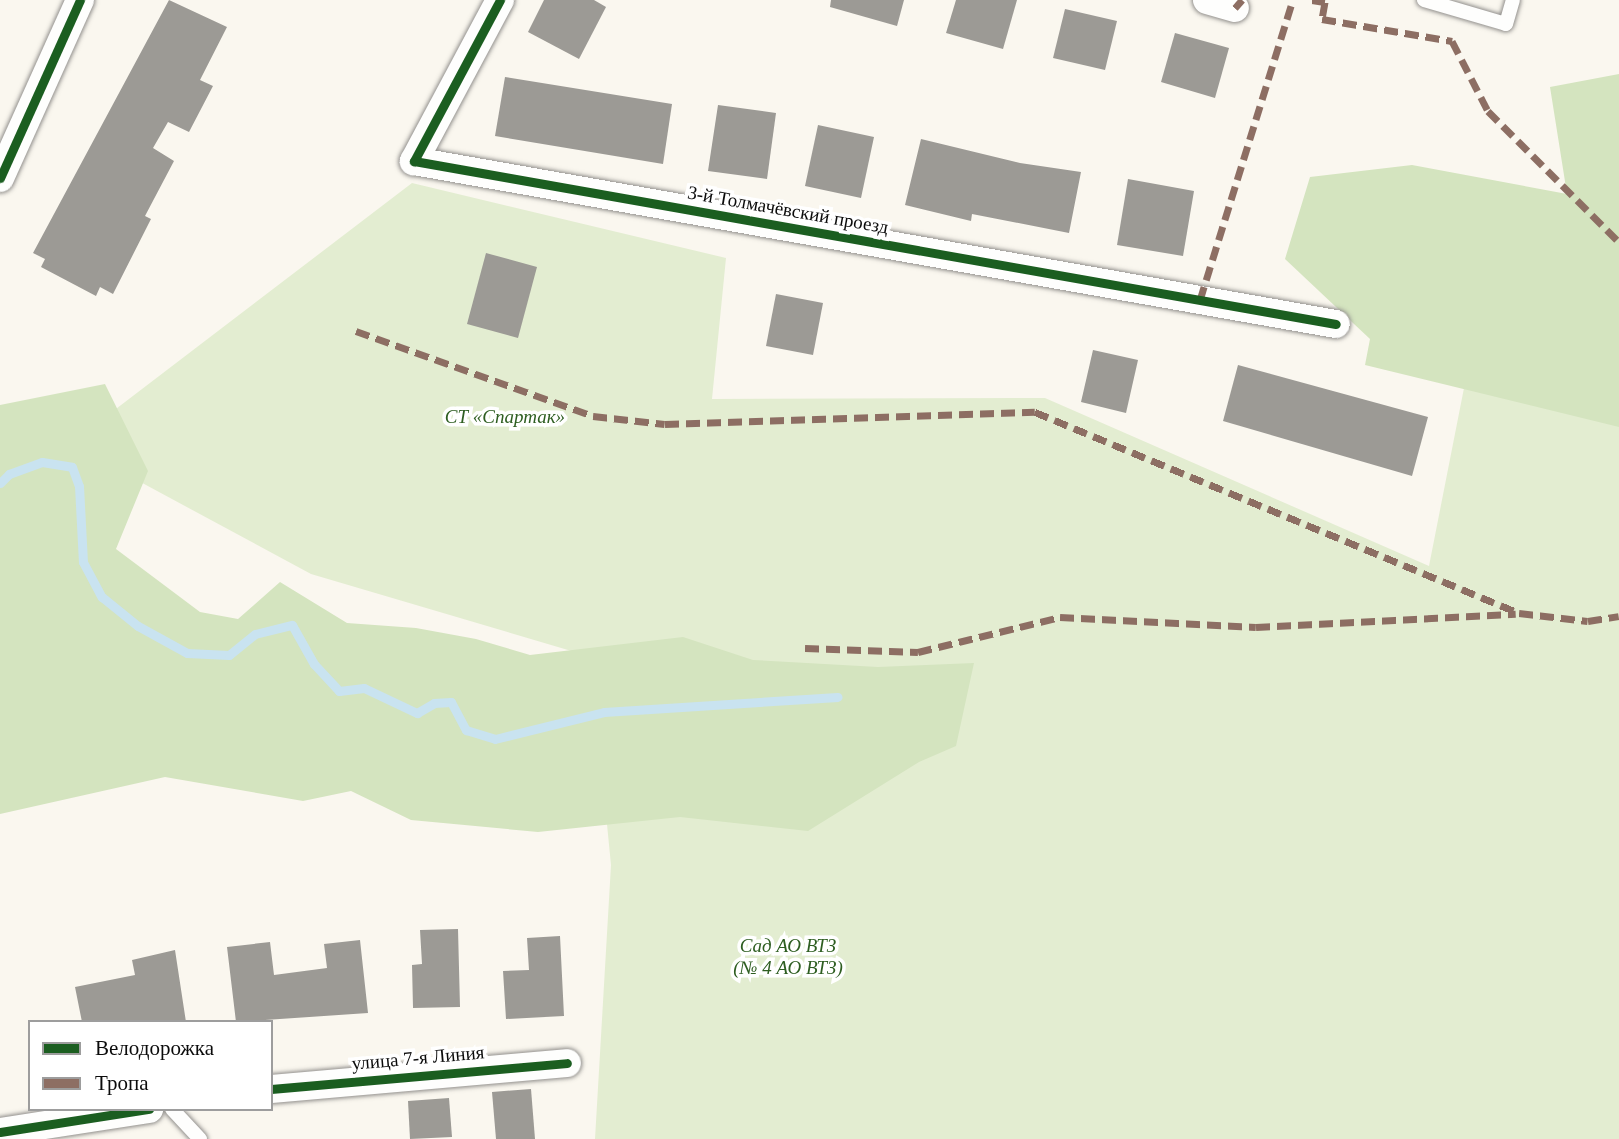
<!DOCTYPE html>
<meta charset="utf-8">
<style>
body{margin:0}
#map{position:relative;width:1619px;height:1139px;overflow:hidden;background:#faf7ef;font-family:"Times New Roman",serif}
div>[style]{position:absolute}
.green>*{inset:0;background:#e3edd1}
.forest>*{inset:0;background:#d4e4bf}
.stream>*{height:9px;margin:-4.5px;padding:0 4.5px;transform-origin:4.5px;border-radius:4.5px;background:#c9e3f0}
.building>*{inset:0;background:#9c9a95}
.roads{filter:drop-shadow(0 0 2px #93918e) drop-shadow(0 0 2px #93918e)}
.lane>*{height:14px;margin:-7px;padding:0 7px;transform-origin:7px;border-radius:7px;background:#fefefd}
.street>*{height:28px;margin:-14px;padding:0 14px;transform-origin:14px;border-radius:14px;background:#fefefd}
.quiet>*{height:7px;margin-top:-3.5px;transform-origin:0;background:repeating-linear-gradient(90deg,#8d6e63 0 14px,transparent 0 21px)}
.cycleway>*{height:9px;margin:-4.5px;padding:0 4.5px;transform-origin:4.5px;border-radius:4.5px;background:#1b5e20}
span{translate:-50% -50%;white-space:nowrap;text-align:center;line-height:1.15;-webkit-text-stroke:7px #fff;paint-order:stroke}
.street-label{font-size:19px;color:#0b0b0b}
.park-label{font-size:19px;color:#2e5e21;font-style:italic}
.legend{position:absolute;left:28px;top:1020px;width:245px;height:91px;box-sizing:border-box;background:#fff;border:2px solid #9d9d9d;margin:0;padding:9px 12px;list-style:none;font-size:21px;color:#0b0b0b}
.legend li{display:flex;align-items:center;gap:14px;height:35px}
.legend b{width:35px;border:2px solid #9d9d9d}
</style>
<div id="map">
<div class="green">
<div style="clip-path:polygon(412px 183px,726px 258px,712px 399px,1045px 398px,1429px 566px,1464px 388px,1619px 407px,1619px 1139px,595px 1139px,611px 865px,600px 753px,639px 671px,311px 574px,70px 444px)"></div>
</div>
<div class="forest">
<div style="clip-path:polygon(1619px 74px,1619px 427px,1365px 365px,1370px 339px,1285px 259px,1310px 177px,1412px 165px,1567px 194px,1550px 87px)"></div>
<div style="clip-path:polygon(105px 384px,148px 471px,116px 549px,200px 612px,238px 619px,280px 582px,347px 623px,416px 628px,476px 639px,530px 655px,683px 637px,753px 660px,878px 667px,974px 663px,956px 746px,919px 762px,808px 831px,680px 817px,538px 832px,411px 820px,351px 791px,303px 801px,165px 777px,0 814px,0 405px)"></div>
</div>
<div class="stream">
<div style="left:0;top:483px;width:13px;rotate:-45deg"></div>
<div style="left:9px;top:474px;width:35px;rotate:-20deg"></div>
<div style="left:42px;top:462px;width:30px;rotate:9deg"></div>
<div style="left:72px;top:467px;width:20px;rotate:70deg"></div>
<div style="left:79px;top:486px;width:76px;rotate:87deg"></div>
<div style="left:83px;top:562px;width:40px;rotate:62deg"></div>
<div style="left:102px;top:597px;width:46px;rotate:38.9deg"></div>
<div style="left:138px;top:626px;width:56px;rotate:28.9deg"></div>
<div style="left:187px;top:653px;width:42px;rotate:2.7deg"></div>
<div style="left:229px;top:655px;width:33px;rotate:-39deg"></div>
<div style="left:255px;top:634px;width:38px;rotate:-14deg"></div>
<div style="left:292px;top:625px;width:45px;rotate:60.6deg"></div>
<div style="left:314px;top:664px;width:37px;rotate:47deg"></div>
<div style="left:339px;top:691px;width:25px;rotate:-7deg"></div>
<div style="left:364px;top:688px;width:59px;rotate:25.3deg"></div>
<div style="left:417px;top:713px;width:20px;rotate:-30deg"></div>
<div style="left:434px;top:703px;width:17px;rotate:-3deg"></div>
<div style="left:451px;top:702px;width:32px;rotate:62deg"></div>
<div style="left:466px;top:730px;width:30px;rotate:17deg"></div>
<div style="left:495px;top:739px;width:112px;rotate:-13.9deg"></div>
<div style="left:604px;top:712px;width:234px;rotate:-3.7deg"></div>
</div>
<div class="building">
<div style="clip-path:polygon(169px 0,227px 27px,200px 80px,213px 86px,189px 132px,168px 122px,153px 148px,174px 161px,145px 216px,151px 219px,113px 294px,100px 287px,96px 296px,41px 267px,45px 259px,33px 253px)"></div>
<div style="clip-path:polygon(544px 0,594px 0,606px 7px,579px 59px,528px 32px)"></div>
<div style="clip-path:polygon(831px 0,904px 0,897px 26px,830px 7px)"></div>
<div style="clip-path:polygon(956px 0,1017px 0,1003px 49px,946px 33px)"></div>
<div style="clip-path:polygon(1065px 9px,1117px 21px,1105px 70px,1053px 58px)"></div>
<div style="clip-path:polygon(1175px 33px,1229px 48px,1215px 98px,1161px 82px)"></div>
<div style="clip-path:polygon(505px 77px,672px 104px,663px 164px,495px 136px)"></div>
<div style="clip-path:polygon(718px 105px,776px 113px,767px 179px,708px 171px)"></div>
<div style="clip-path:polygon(818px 125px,874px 137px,861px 198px,805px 186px)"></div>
<div style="clip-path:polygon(921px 139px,1020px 163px,1081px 172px,1069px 233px,972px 214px,971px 221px,905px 205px)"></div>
<div style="clip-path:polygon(1128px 179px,1194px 191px,1183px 256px,1117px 245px)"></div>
<div style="clip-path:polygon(486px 253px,537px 267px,518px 338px,467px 324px)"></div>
<div style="clip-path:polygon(776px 294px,823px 303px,813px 355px,766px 346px)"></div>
<div style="clip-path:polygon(1093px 350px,1138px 360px,1126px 413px,1081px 402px)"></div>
<div style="clip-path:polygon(1238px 365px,1428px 417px,1412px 476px,1223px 421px)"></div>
<div style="clip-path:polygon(458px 929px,460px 1007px,413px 1008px,412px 965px,422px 964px,420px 930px)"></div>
<div style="clip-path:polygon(560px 936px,564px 1016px,506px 1019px,503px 971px,529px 970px,527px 938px)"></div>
<div style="clip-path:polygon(360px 940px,368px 1013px,236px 1022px,227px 947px,270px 942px,274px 975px,327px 968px,324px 944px)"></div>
<div style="clip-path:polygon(175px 950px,186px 1022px,82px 1022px,75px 987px,135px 975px,132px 960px)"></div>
<div style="clip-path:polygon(531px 1089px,535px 1139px,496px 1139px,492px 1092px)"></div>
<div style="clip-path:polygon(449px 1098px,452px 1137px,410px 1139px,408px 1101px)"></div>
</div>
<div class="roads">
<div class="lane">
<div style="left:1424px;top:0;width:85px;rotate:16.3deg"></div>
<div style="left:1506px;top:24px;width:25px;rotate:-74deg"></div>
<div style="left:172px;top:1109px;width:41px;rotate:47deg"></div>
</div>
<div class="street">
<div style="left:500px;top:0;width:183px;rotate:118.1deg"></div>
<div style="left:414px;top:161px;width:936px;rotate:10.03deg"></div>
<div style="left:1207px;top:0;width:29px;rotate:16deg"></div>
<div style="left:0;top:178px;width:195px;rotate:-65.8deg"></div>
<div style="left:271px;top:1089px;width:297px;rotate:-5deg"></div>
<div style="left:0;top:1132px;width:151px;rotate:-8.8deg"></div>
</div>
</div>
<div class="quiet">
<div style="left:1312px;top:0;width:13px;rotate:9deg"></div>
<div style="left:1325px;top:2px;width:17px;rotate:100deg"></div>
<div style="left:1322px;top:19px;width:132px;rotate:9.6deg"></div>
<div style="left:1452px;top:41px;width:79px;rotate:62.8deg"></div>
<div style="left:1488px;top:111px;width:185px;rotate:45deg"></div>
<div style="left:1235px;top:8px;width:11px;rotate:-49deg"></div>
<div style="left:1200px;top:300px;width:314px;rotate:-72.8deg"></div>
<div style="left:356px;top:331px;width:252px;rotate:19.7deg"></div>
<div style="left:593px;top:416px;width:72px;rotate:6.3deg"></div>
<div style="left:665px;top:424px;width:370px;rotate:-1.9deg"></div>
<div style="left:1035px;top:412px;width:524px;rotate:22.55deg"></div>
<div style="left:1519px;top:613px;width:69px;rotate:6.6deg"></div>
<div style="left:1588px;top:621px;width:31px;rotate:-9deg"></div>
<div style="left:805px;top:648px;width:113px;rotate:2deg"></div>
<div style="left:918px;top:652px;width:146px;rotate:-13.8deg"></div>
<div style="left:1060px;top:617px;width:196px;rotate:2.9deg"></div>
<div style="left:1256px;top:627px;width:260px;rotate:-2.9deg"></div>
</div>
<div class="cycleway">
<div style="left:500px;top:0;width:183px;rotate:118.1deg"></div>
<div style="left:414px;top:161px;width:936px;rotate:10.03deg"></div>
<div style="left:0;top:178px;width:195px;rotate:-65.8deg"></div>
<div style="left:271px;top:1089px;width:297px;rotate:-5deg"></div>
<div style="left:0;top:1132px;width:151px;rotate:-8.8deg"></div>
</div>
<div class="street-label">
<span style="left:788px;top:210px;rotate:10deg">3-й Толмачёвский проезд</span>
<span style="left:418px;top:1058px;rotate:-5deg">улица 7-я Линия</span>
</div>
<div class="park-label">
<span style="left:505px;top:417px">СТ «Спартак»</span>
<span style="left:788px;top:957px">Сад АО ВТЗ<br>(№ 4 АО ВТЗ)</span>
</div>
<ul class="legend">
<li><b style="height:9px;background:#1b5e20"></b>Велодорожка</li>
<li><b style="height:9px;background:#8d6e63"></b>Тропа</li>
</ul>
</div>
